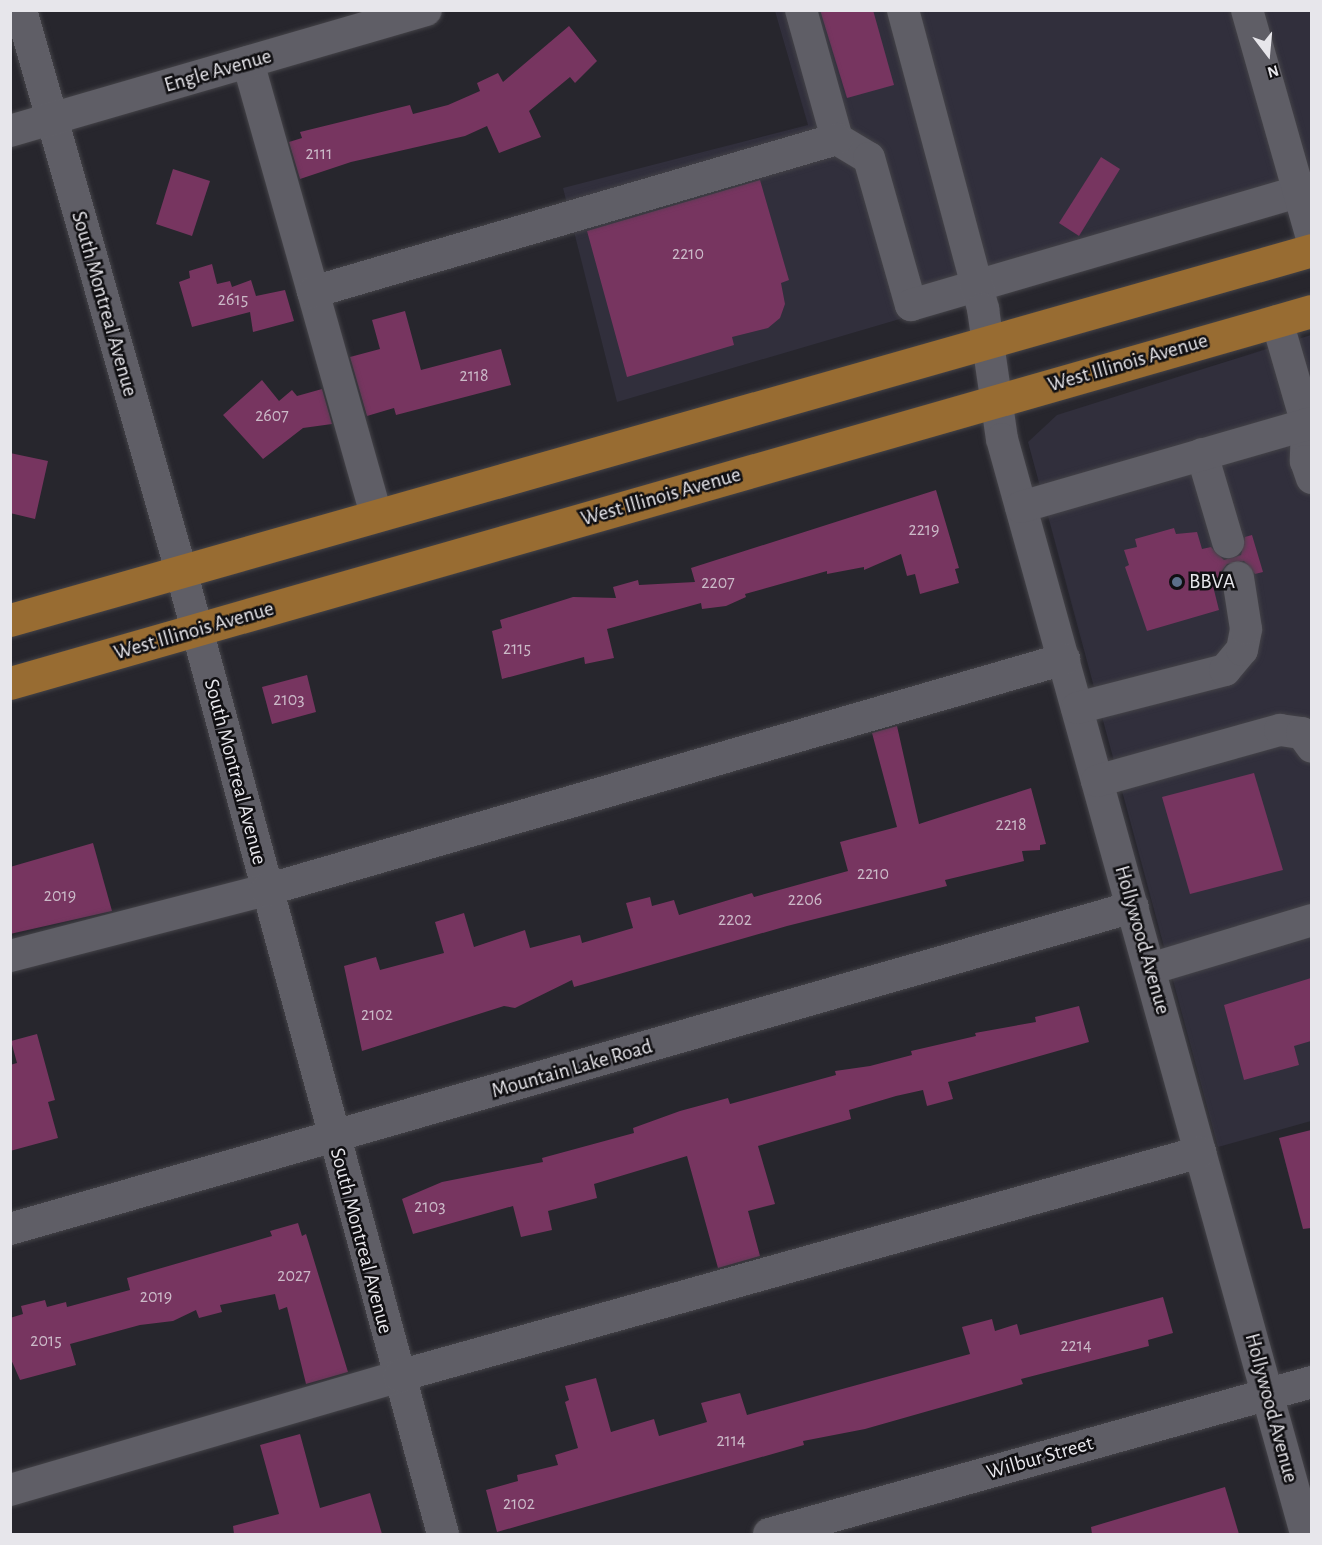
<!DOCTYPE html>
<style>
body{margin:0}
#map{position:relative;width:1322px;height:1545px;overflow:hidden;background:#27262d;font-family:"Alegreya Sans",sans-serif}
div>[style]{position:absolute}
.built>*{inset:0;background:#312f3c}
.building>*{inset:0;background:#773560}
.roads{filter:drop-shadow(0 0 2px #444348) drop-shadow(0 0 2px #444348)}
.minor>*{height:32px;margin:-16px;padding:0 16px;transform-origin:16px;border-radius:16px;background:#5f5e66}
.major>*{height:33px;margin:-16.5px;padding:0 16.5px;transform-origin:16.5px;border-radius:16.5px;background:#986c32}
.dots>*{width:16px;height:16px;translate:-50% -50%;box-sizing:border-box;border:3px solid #100f12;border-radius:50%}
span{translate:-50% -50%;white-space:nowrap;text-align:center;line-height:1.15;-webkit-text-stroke:5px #100f12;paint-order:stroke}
.number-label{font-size:18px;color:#cbbac8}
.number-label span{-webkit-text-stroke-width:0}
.street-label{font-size:21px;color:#e7e6eb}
.poi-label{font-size:21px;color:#e7e6eb}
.left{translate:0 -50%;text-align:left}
.frame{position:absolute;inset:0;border:12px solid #e7e6eb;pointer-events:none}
.north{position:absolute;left:1238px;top:24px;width:60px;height:60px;-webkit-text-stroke:4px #100f12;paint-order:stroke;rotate:164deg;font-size:16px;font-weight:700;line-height:24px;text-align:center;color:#e7e6eb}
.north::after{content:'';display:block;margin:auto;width:21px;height:27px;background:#e7e6eb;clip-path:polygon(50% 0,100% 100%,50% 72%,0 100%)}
</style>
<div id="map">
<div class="built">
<div style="clip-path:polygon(775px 11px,1311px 11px,1311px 198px,617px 402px,563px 188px,808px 125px)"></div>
<div style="clip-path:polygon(1311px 335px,1311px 1121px,1218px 1147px,1028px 442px,1057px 415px)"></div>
</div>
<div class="building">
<div style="clip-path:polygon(820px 10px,873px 10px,894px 85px,847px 98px)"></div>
<div style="clip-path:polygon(569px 26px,597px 61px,575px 83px,570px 77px,529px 111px,541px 137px,499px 153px,487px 126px,465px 136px,351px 162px,300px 179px,289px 142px,302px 138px,300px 132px,410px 105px,413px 114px,448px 105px,480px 91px,477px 83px,498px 73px,503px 82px)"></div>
<div style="clip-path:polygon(1101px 157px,1120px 169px,1079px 236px,1059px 223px)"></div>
<div style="clip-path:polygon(173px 169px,210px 181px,192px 236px,156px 224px)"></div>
<div style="clip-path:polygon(760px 180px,789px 280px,781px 283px,785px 304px,780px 318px,768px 328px,732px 337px,734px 345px,627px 377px,587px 231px)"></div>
<div style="clip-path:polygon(212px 264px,217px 284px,230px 281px,232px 287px,251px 280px,256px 296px,285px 290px,294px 321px,253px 332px,250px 312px,192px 327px,179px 282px,190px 278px,189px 271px)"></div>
<div style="clip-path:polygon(405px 311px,421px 370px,501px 349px,511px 385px,396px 415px,394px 408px,367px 416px,350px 357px,380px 349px,372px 320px)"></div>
<div style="clip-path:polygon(262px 380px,279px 401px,292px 390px,297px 396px,322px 389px,332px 424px,303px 428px,263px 459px,223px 415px)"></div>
<div style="clip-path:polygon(10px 453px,48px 461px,35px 519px,10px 513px)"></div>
<div style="clip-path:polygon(936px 490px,959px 568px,955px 569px,959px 583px,920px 594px,915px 574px,907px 576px,901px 554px,864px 570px,864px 567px,827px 574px,827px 571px,745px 594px,746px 597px,726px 606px,702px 609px,701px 603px,607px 629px,614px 658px,585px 664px,584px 657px,502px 679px,492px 631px,502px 628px,500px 620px,573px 597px,616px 598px,613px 587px,638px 580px,639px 585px,695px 582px,691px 568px)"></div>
<div style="clip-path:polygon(1174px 528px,1176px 534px,1197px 532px,1202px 549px,1211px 547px,1224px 560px,1241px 555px,1245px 537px,1252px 535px,1263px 572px,1255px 574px,1244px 561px,1227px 564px,1221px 572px,1221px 583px,1213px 586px,1219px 610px,1147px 631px,1125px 567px,1129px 565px,1124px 550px,1137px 547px,1135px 539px)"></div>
<div style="clip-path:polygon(307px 675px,316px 712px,272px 724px,262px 687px)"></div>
<div style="clip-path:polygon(897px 726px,919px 824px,1031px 788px,1046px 844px,1040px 845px,1040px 850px,1022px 851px,1024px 861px,945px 880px,947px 886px,787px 926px,574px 987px,572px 980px,515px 1008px,504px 1006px,362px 1051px,344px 966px,376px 957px,380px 970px,444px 953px,435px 922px,464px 913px,474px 947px,525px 930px,530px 948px,580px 935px,582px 943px,633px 928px,626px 903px,650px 897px,652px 906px,674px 900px,679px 915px,752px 893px,754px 897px,848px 871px,840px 842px,897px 827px,872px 733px)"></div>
<div style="clip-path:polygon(1254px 773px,1283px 870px,1190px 894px,1162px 797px)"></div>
<div style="clip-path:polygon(93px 843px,112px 911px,10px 934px,10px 867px)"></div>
<div style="clip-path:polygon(1311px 978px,1311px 1041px,1294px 1046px,1299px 1065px,1244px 1080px,1224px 1005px)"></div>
<div style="clip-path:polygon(1079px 1006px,1089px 1042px,948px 1082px,953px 1099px,927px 1106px,923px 1090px,896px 1096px,849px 1110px,851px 1119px,758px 1146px,775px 1204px,748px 1211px,760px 1256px,718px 1268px,687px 1156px,594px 1184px,597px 1198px,548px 1211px,552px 1230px,521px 1237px,513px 1206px,413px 1234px,402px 1199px,442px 1182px,543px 1162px,542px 1158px,634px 1133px,633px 1128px,680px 1111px,728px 1098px,730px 1104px,836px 1075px,835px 1071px,870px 1066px,912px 1055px,911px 1051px,976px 1036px,975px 1033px,1036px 1022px,1035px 1017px)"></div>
<div style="clip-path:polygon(37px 1034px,55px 1100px,48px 1102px,58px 1138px,10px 1151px,10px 1065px,17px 1063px,11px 1041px)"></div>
<div style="clip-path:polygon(1311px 1130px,1311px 1228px,1303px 1229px,1279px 1138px)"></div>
<div style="clip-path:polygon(298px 1223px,302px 1236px,306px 1234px,348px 1372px,306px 1384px,287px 1307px,279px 1310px,275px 1294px,220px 1305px,222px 1312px,199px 1318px,196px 1310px,173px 1321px,140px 1325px,70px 1344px,76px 1365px,20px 1380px,10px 1357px,10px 1318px,23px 1314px,21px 1306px,45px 1300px,47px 1307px,66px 1302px,67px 1307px,130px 1290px,127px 1278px,272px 1236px,270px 1231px)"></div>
<div style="clip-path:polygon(1163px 1297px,1173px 1333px,1148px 1340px,1149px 1346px,1021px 1379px,1023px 1384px,865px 1429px,803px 1441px,804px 1445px,497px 1532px,486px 1490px,518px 1481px,517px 1475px,558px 1465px,555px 1455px,578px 1448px,565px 1402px,569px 1400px,565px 1386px,596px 1378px,611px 1432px,654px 1419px,659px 1436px,707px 1422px,701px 1403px,740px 1393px,747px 1415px,970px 1354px,962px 1327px,992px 1319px,995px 1331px,1017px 1324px,1020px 1335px)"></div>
<div style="clip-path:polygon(300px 1434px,320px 1508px,370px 1493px,382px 1534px,234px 1534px,233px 1526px,279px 1514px,260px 1445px)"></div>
<div style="clip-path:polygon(1225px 1487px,1239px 1534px,1092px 1534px,1091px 1527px)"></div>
</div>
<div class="roads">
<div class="minor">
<div style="left:21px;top:10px;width:583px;rotate:74.08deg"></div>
<div style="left:181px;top:571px;width:998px;rotate:74.78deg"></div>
<div style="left:801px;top:10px;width:134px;rotate:74.4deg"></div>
<div style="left:837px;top:139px;width:37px;rotate:31deg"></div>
<div style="left:869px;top:158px;width:153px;rotate:74.1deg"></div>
<div style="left:911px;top:305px;width:418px;rotate:-16.3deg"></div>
<div style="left:903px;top:10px;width:310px;rotate:75deg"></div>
<div style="left:983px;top:309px;width:131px;rotate:81.7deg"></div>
<div style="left:1002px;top:439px;width:1136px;rotate:74.48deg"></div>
<div style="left:1247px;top:10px;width:237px;rotate:74.1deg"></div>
<div style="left:248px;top:62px;width:471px;rotate:74.2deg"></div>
<div style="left:10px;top:131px;width:433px;rotate:-16.2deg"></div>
<div style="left:313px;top:292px;width:546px;rotate:-16.28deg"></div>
<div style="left:1277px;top:321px;width:107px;rotate:73.8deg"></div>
<div style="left:1307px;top:424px;width:37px;rotate:92deg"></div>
<div style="left:1306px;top:461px;width:18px;rotate:71deg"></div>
<div style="left:1202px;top:454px;width:92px;rotate:73.5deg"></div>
<div style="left:1021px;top:507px;width:303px;rotate:-16.1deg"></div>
<div style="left:1077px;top:708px;width:153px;rotate:-14.4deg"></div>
<div style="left:1225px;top:670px;width:26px;rotate:-50deg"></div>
<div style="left:1242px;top:650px;width:21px;rotate:-79deg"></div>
<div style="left:1246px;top:629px;width:52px;rotate:-98.9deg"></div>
<div style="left:1097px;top:781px;width:190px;rotate:-15.6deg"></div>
<div style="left:1280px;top:730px;width:22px;rotate:8deg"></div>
<div style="left:1302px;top:733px;width:17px;rotate:54deg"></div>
<div style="left:10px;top:956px;width:264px;rotate:-14.5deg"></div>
<div style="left:266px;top:890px;width:831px;rotate:-16.14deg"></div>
<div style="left:1150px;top:969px;width:169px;rotate:-16.8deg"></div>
<div style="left:10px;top:1229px;width:1168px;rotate:-16deg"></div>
<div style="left:10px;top:1490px;width:405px;rotate:-16.3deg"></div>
<div style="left:399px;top:1376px;width:832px;rotate:-15.62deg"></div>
<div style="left:769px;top:1534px;width:564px;rotate:-15.64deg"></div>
</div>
<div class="major">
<div style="left:10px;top:620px;width:1354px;rotate:-15.86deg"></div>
<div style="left:10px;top:683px;width:1354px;rotate:-15.95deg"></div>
</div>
</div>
<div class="dots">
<div style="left:1177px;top:582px;background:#5c6f8a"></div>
</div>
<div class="number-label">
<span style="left:319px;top:154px">2111</span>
<span style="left:688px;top:254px">2210</span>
<span style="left:233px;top:300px">2615</span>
<span style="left:474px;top:376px">2118</span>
<span style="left:272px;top:416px">2607</span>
<span style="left:924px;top:530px">2219</span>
<span style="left:718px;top:583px">2207</span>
<span style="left:517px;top:649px">2115</span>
<span style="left:289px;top:700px">2103</span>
<span style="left:1011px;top:825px">2218</span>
<span style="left:873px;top:874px">2210</span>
<span style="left:60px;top:896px">2019</span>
<span style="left:805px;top:900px">2206</span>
<span style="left:735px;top:920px">2202</span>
<span style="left:377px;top:1015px">2102</span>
<span style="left:430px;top:1207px">2103</span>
<span style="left:294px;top:1276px">2027</span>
<span style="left:156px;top:1297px">2019</span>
<span style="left:46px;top:1341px">2015</span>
<span style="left:1076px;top:1346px">2214</span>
<span style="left:731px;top:1441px">2114</span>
<span style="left:519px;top:1504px">2102</span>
</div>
<div class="street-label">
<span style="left:218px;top:71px;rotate:-16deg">Engle Avenue</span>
<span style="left:104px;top:304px;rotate:74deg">South Montreal Avenue</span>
<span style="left:1128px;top:363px;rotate:-16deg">West Illinois Avenue</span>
<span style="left:661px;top:497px;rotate:-16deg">West Illinois Avenue</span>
<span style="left:194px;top:631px;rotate:-16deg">West Illinois Avenue</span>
<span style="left:235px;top:772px;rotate:75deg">South Montreal Avenue</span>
<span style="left:1142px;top:940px;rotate:74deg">Hollywood Avenue</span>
<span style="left:572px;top:1069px;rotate:-16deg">Mountain Lake Road</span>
<span style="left:361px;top:1241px;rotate:75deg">South Montreal Avenue</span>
<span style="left:1271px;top:1408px;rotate:75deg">Hollywood Avenue</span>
<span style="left:1040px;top:1458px;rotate:-16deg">Wilbur Street</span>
</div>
<div class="poi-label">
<span class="left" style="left:1189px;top:582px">BBVA</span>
</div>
<div class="frame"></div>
<div class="north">N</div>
</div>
